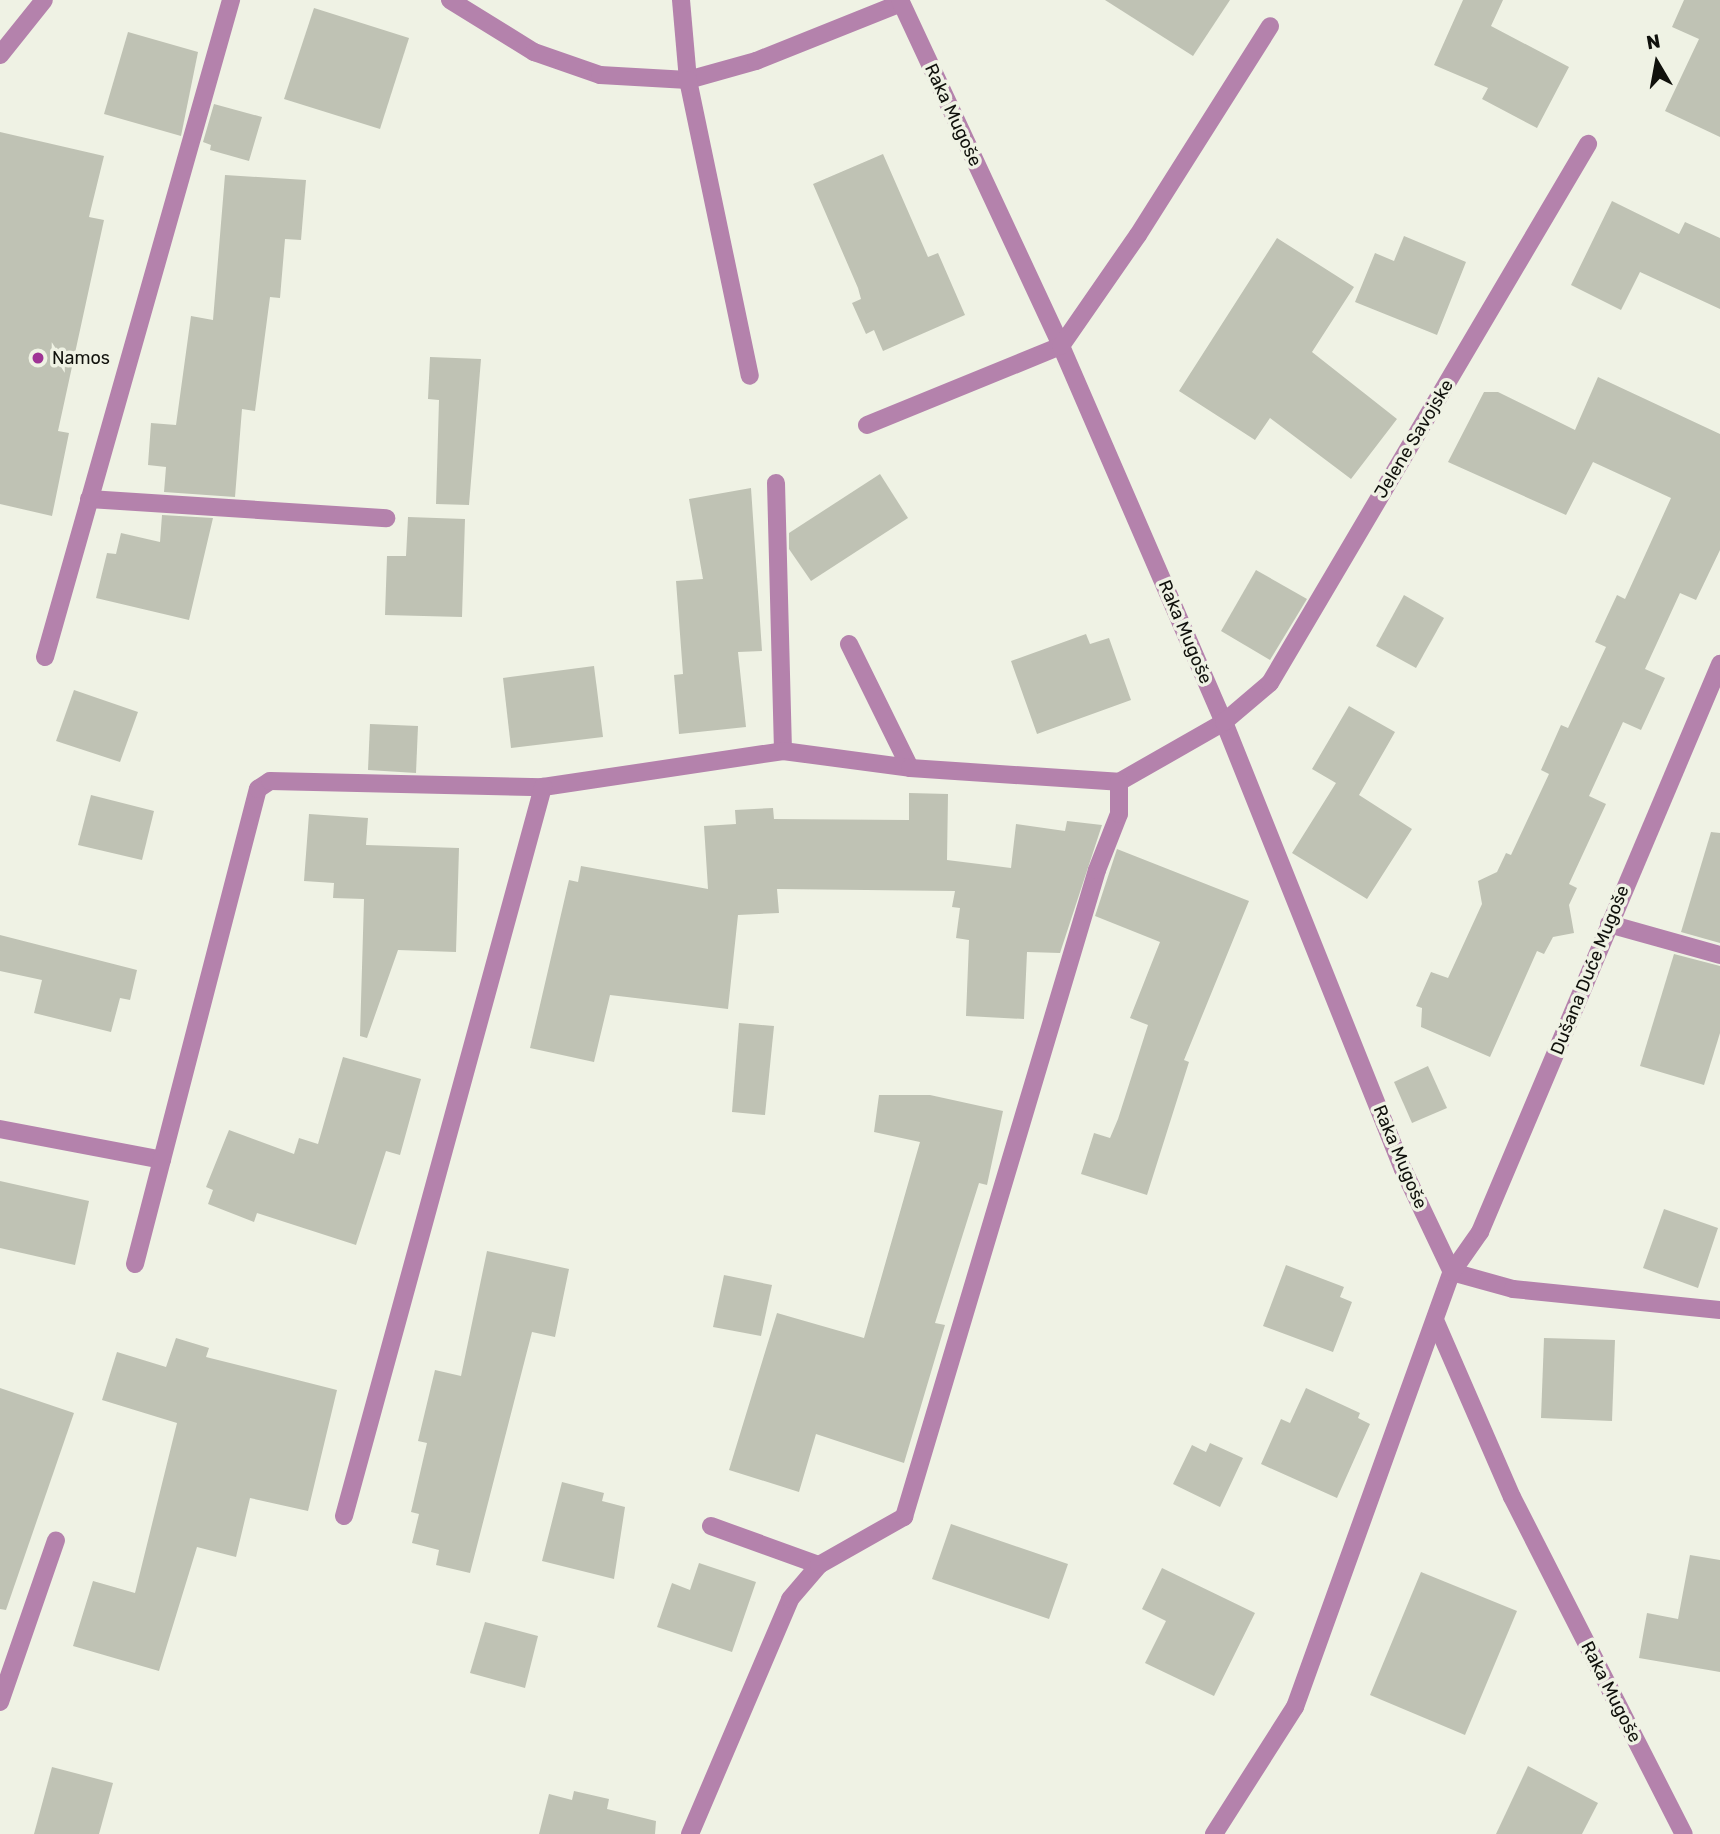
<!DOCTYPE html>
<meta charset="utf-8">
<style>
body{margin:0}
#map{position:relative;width:1720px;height:1834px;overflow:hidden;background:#eff2e4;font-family:Rubik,sans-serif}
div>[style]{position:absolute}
.building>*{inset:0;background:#bfc2b4}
.minor>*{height:18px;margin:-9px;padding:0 9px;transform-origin:9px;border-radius:9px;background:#b482ac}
.dots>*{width:19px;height:19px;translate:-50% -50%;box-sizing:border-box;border:4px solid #eff2e4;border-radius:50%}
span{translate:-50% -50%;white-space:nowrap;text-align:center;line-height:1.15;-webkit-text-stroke:7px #eff2e4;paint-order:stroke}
.street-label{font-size:18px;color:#10110c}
.poi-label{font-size:18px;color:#10110c}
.left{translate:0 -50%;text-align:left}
.north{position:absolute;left:1622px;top:28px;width:70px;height:70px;-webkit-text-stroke:5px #eff2e4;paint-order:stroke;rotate:350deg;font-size:19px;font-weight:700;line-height:28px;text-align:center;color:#10110c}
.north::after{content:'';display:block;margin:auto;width:24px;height:32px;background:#10110c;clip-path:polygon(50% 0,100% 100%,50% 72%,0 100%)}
</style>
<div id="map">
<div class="building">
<div style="clip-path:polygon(1105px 0,1230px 0,1193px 56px)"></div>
<div style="clip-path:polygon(1463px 0,1503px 0,1491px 26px,1569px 67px,1537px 128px,1482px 99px,1488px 88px,1434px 65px)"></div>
<div style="clip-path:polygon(1684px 0,1720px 0,1720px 137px,1665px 111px,1699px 39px,1672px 27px)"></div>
<div style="clip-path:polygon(314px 8px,409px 38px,380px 129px,284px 99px)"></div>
<div style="clip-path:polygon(128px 32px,198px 52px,181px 136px,104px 114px)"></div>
<div style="clip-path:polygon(214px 104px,262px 117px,249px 161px,210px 150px,211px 145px,203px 142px)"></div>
<div style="clip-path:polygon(0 132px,104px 156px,89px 217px,104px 220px,58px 431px,69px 433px,52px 516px,0 504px)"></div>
<div style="clip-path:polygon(883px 154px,928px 257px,938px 253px,965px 315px,883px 351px,874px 330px,866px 334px,852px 303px,861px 299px,858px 288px,813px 184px)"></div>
<div style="clip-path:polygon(225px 175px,306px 180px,301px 240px,285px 239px,280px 298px,270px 297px,255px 411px,242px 409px,235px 497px,164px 492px,166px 467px,148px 465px,151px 423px,176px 425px,191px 316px,213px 320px)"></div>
<div style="clip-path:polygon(1612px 201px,1679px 234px,1685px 222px,1720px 238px,1720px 309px,1640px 272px,1621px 310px,1571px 285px)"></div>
<div style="clip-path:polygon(1404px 236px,1466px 262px,1437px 335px,1355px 302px,1375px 253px,1394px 261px)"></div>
<div style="clip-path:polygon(1277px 238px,1354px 287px,1312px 352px,1397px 419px,1351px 479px,1270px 418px,1255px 440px,1179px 391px)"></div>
<div style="clip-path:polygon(430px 357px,481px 359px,469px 505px,436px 504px,439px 400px,428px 399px)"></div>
<div style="clip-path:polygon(1598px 377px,1720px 434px,1720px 550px,1696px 600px,1680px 593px,1645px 669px,1665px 678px,1641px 730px,1623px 722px,1589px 796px,1606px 804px,1569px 884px,1577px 888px,1569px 905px,1574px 933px,1553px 937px,1544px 954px,1537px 951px,1490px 1057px,1421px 1027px,1422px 1008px,1416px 1006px,1431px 972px,1448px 978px,1482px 904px,1478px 881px,1497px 872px,1506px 853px,1511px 855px,1549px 774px,1541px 770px,1561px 725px,1568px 728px,1606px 647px,1595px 642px,1617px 595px,1625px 599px,1671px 498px,1593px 462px,1566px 515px,1448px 462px,1484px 392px,1498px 392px,1575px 430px)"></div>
<div style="clip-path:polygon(880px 474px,908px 518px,811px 581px,789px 549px,789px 533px)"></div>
<div style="clip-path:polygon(751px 488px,762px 651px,738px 652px,746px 727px,679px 734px,674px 675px,683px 674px,676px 581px,703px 579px,689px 499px)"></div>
<div style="clip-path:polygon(162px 515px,213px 518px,189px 620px,96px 598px,107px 553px,116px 554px,121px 533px,160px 542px)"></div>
<div style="clip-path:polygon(408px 517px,465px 519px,462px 617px,385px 615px,387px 556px,406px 556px)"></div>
<div style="clip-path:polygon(1256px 570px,1307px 599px,1270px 660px,1221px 631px)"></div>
<div style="clip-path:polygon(1404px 595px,1444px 618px,1416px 668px,1376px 646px)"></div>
<div style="clip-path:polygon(1086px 634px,1090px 644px,1109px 638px,1131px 700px,1037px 734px,1011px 661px)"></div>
<div style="clip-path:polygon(594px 666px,603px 737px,511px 748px,503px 678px)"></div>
<div style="clip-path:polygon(74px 690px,138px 712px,120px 762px,56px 741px)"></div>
<div style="clip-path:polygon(1349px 706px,1395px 732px,1359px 795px,1412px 829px,1367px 899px,1292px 853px,1336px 783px,1312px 769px)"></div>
<div style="clip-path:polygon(370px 724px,418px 726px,416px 773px,368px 770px)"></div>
<div style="clip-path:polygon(909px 793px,948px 794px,947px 860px,1011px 868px,1016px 824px,1065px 831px,1067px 821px,1102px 825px,1060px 953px,1027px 952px,1024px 1019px,966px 1016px,969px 940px,956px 938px,960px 908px,952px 907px,955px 891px,777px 889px,779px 913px,738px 915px,728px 1009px,610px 995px,594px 1062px,530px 1048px,569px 880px,578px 882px,581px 866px,708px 889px,704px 826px,736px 824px,735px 810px,773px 808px,774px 819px,909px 820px)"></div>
<div style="clip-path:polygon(91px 795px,154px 811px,142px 860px,78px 845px)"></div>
<div style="clip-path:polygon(309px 814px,368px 818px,366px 845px,459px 848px,456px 952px,398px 950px,367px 1038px,360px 1036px,364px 899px,333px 898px,334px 883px,304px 881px)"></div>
<div style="clip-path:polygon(1711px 832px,1720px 833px,1720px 943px,1681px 932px)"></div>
<div style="clip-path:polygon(1117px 849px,1249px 901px,1184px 1060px,1189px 1062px,1147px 1195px,1081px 1174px,1094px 1133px,1110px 1138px,1118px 1119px,1148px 1025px,1130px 1018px,1160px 942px,1095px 916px)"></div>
<div style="clip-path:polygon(0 935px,137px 970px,130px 1000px,120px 998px,111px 1032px,34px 1013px,42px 980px,0 971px)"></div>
<div style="clip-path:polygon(1674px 954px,1720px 966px,1720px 1033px,1704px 1085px,1640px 1066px)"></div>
<div style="clip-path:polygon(739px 1023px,774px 1026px,765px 1115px,732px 1112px)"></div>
<div style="clip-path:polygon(343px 1057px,421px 1079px,400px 1155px,386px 1151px,356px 1245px,257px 1213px,254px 1222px,208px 1204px,213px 1190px,206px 1187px,229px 1130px,294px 1154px,299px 1138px,318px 1144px)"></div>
<div style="clip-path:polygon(1428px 1066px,1447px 1108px,1412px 1123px,1394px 1082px)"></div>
<div style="clip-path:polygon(879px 1095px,930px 1095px,1003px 1111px,987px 1185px,979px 1183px,935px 1323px,945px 1325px,904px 1463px,816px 1434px,799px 1492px,729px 1470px,777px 1313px,864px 1338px,920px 1142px,874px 1132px)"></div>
<div style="clip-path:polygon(0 1181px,89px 1201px,75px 1265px,0 1248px)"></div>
<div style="clip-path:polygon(1664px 1209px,1718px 1228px,1698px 1288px,1643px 1268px)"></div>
<div style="clip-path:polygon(487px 1251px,569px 1269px,555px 1337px,532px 1332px,470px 1573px,436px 1565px,439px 1550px,412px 1543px,419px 1514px,411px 1512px,427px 1443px,418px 1441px,435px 1370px,461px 1376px)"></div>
<div style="clip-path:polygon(1286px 1265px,1344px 1287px,1340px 1297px,1352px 1302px,1333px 1352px,1263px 1326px)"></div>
<div style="clip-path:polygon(724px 1275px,772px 1285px,761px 1336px,713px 1327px)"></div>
<div style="clip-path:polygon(176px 1338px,209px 1348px,206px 1357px,337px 1390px,308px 1511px,250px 1498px,236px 1557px,197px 1547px,159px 1671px,73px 1646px,93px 1581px,135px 1593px,177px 1423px,102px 1400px,117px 1352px,166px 1367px)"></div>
<div style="clip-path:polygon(1544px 1338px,1615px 1340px,1612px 1421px,1541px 1418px)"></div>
<div style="clip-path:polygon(0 1388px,74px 1413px,6px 1610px,0 1609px)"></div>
<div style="clip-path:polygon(1306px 1388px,1360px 1413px,1358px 1418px,1370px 1424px,1337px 1498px,1261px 1464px,1281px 1419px,1290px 1423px)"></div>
<div style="clip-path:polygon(1210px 1443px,1243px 1458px,1220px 1507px,1173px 1484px,1192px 1445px,1206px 1452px)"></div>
<div style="clip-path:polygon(562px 1482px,604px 1493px,602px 1501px,625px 1507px,614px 1579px,542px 1561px)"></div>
<div style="clip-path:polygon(951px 1524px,1068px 1564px,1049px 1619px,932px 1579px)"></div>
<div style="clip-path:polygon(1690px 1555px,1720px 1560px,1720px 1672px,1639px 1658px,1647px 1613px,1678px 1619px)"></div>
<div style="clip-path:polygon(699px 1563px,756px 1582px,732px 1652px,657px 1627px,672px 1583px,690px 1590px)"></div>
<div style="clip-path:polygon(1162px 1568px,1255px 1613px,1214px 1696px,1145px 1663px,1166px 1621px,1142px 1609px)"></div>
<div style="clip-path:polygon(1421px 1572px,1517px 1611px,1465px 1735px,1370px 1695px)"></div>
<div style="clip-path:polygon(485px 1622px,538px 1636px,525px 1688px,470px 1673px)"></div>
<div style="clip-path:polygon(1528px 1766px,1598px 1803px,1582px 1834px,1496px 1834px)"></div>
<div style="clip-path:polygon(52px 1767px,113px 1783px,99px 1834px,34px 1834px)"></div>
<div style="clip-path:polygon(574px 1791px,609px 1799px,607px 1809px,656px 1821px,655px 1834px,539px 1834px,549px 1794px,572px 1800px)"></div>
</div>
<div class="minor">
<div style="left:450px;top:0;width:99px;rotate:31.8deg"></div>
<div style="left:534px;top:52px;width:70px;rotate:19.2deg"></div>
<div style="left:600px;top:75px;width:88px;rotate:3.3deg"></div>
<div style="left:688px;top:80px;width:71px;rotate:-15.6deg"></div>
<div style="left:756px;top:61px;width:156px;rotate:-21.8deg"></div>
<div style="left:681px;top:0;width:80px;rotate:85deg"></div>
<div style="left:688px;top:80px;width:302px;rotate:78.2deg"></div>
<div style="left:900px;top:0;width:382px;rotate:65deg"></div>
<div style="left:1061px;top:346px;width:410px;rotate:66.6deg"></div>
<div style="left:1224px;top:722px;width:482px;rotate:68.2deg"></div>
<div style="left:1403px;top:1169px;width:114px;rotate:64.6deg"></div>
<div style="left:0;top:55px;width:70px;rotate:-51.3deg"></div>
<div style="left:867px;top:425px;width:209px;rotate:-22.2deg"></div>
<div style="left:1061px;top:346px;width:135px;rotate:-55.3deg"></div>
<div style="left:1138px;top:235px;width:247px;rotate:-57.7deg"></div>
<div style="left:776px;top:483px;width:268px;rotate:88.5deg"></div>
<div style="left:89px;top:499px;width:298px;rotate:3.7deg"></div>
<div style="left:849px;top:644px;width:138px;rotate:63.8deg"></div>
<div style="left:45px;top:657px;width:683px;rotate:-74.19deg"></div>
<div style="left:1609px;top:924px;width:115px;rotate:15.6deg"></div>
<div style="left:0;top:1129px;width:165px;rotate:10.8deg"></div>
<div style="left:135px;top:1264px;width:491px;rotate:-75.5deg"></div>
<div style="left:258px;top:789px;width:14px;rotate:-34deg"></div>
<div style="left:270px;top:781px;width:273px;rotate:1.3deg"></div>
<div style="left:543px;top:787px;width:243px;rotate:-8.5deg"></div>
<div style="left:783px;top:751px;width:128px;rotate:7.6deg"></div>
<div style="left:910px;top:768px;width:209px;rotate:3.8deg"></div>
<div style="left:1119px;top:782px;width:121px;rotate:-29.7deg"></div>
<div style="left:1224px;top:722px;width:60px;rotate:-40.3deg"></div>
<div style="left:1270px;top:683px;width:626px;rotate:-59.46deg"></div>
<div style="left:1452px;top:1272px;width:63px;rotate:15.6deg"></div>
<div style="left:1513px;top:1289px;width:208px;rotate:5.8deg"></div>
<div style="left:1435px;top:1320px;width:193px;rotate:66.5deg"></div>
<div style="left:1512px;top:1497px;width:378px;rotate:63deg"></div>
<div style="left:344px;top:1516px;width:756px;rotate:-74.73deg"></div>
<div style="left:711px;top:1526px;width:115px;rotate:19.9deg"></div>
<div style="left:0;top:1702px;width:171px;rotate:-70.9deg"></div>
<div style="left:690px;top:1834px;width:255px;rotate:-66.9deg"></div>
<div style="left:790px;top:1599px;width:45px;rotate:-49.5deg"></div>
<div style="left:819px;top:1565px;width:98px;rotate:-29.5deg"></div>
<div style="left:904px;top:1517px;width:675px;rotate:-73.39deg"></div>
<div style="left:1097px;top:870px;width:60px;rotate:-68.6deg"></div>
<div style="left:1119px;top:814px;width:32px;rotate:-90deg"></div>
<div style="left:1214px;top:1834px;width:151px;rotate:-57.5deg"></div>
<div style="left:1295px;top:1707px;width:462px;rotate:-70.2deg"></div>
<div style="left:1452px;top:1272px;width:49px;rotate:-55deg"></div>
<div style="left:1480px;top:1232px;width:617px;rotate:-67.09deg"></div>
</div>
<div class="dots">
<div style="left:38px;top:358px;background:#9f3495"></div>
</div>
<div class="street-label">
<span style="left:953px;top:115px;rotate:65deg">Raka Mugoše</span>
<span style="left:1414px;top:439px;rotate:-59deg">Jelene Savojske</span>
<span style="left:1185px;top:632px;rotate:67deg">Raka Mugoše</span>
<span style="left:1590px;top:970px;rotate:-68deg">Dušana Duće Mugoše</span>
<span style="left:1400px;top:1157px;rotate:67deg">Raka Mugoše</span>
<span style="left:1611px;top:1692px;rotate:63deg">Raka Mugoše</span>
</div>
<div class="poi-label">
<span class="left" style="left:52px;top:358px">Namos</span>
</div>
<div class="north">N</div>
</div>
